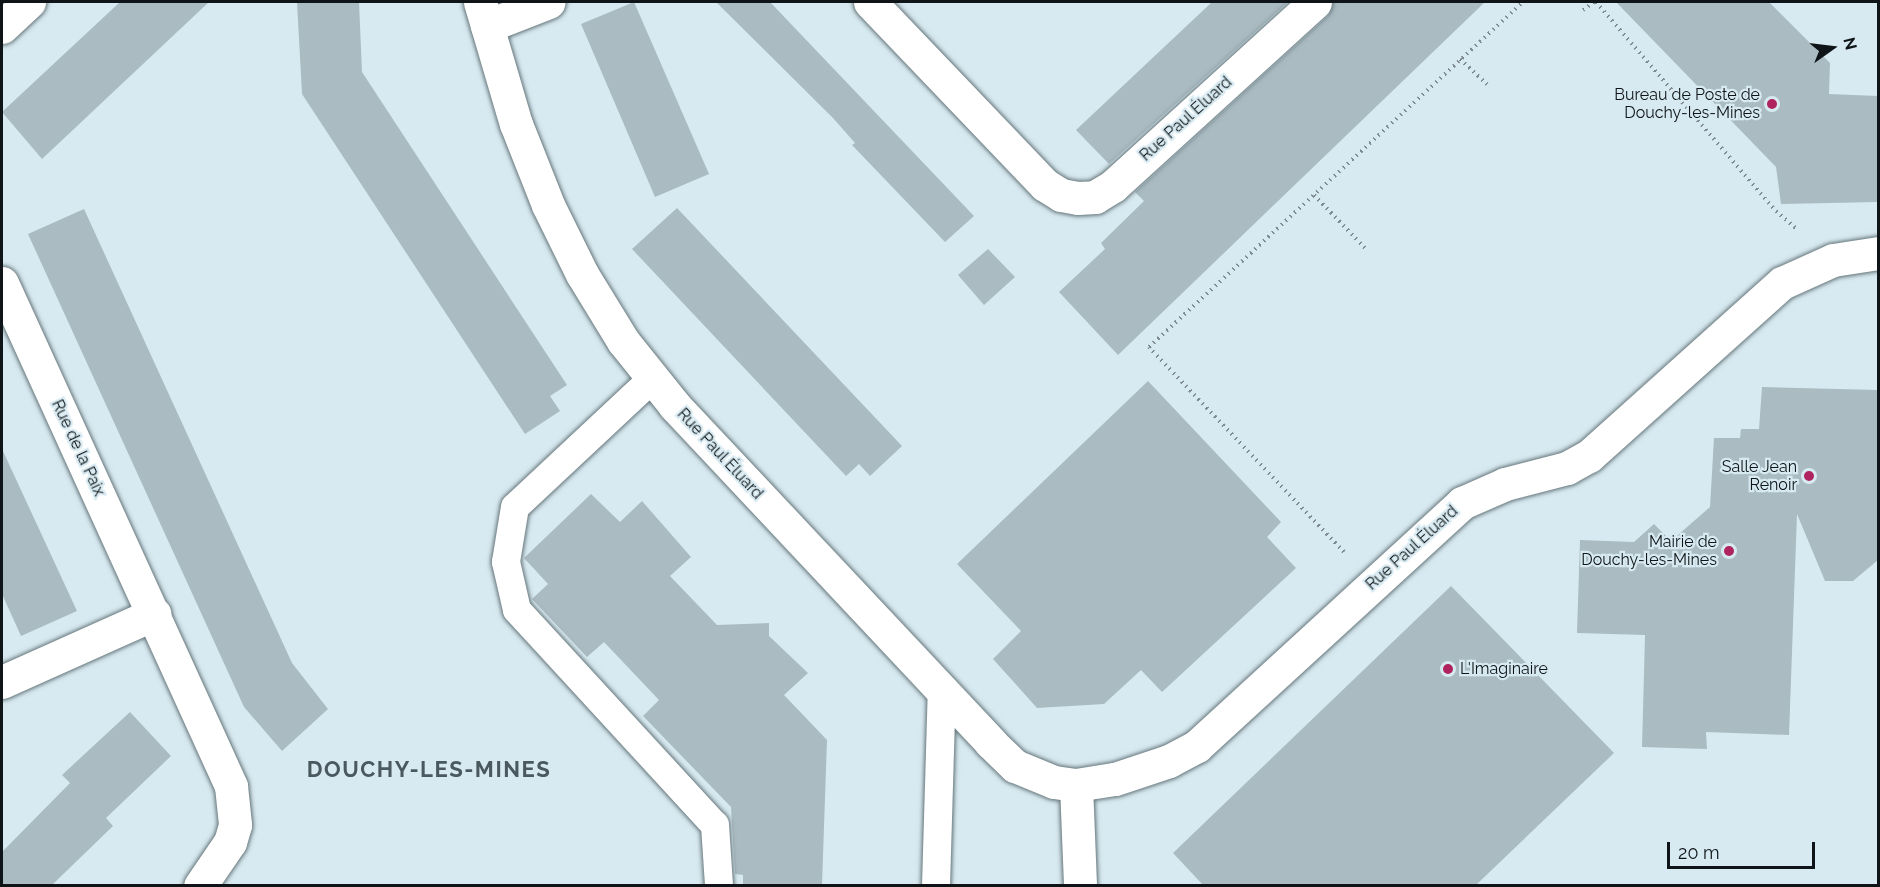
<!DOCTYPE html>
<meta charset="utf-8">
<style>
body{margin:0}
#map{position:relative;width:1880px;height:887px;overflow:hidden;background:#d8eaf1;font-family:Raleway,sans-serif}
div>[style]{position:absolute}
.building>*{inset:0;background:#aabbc2}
.path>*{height:4px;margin-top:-2px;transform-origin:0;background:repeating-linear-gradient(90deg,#7e8b90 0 1.5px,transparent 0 6px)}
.roads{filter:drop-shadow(0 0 2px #65767b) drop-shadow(0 0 2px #65767b)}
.lane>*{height:28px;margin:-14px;padding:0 14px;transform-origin:14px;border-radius:14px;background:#fff}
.street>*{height:33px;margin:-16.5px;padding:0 16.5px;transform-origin:16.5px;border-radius:16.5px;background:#fff}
.dots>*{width:16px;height:16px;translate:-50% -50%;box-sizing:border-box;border:3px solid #d8eaf1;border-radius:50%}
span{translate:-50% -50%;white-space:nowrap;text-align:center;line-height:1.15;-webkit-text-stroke:4.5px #d8eaf1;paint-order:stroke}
.poi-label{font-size:16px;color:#0e1417}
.right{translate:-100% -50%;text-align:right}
.left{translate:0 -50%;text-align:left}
.street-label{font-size:16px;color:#0e1417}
.district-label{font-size:22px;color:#4a595f;font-weight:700;letter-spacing:1.5px}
.frame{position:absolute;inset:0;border:3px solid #0e1417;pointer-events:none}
.north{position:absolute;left:1802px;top:18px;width:60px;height:60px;-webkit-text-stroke:4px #d8eaf1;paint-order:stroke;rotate:76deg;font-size:16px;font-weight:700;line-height:24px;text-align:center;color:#0e1417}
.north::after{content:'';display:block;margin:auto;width:21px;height:27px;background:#0e1417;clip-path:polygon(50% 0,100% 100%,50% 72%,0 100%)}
.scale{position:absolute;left:1667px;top:842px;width:148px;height:27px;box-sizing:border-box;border:3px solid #0e1417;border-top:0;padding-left:8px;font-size:18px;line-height:21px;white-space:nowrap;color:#0e1417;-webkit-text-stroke:4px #d8eaf1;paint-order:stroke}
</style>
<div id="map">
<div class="building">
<div style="clip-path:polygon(120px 2px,209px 2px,42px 159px,2px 112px)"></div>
<div style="clip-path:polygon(297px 2px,359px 2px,362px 72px,567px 385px,550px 396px,560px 411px,525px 434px,302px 94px)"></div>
<div style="clip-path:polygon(634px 2px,709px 174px,655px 197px,581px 24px)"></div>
<div style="clip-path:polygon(716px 2px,770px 2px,974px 216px,945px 242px,852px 145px,855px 143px,833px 118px)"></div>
<div style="clip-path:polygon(1212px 2px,1288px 2px,1109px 164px,1076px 130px)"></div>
<div style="clip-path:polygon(1333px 2px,1485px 2px,1118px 355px,1059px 292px,1105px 249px,1101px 243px,1144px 201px,1135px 192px,1328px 16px)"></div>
<div style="clip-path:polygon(1616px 2px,1769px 2px,1830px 63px,1829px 94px,1878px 96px,1878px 202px,1781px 204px,1776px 167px)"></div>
<div style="clip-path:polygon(677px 208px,902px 446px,870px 476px,859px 464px,846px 476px,632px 249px)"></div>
<div style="clip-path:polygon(84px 209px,292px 663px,328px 709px,282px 751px,244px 707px,28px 234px)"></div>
<div style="clip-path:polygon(988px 249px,1015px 277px,984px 305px,958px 275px)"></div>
<div style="clip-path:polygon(1148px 381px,1281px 522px,1267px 537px,1296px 568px,1162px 692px,1141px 670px,1104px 704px,1037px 708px,993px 659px,1021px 631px,957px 564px)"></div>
<div style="clip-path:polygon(1762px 387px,1878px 390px,1878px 560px,1853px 581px,1825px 581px,1797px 514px,1789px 735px,1706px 732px,1707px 749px,1642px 747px,1645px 635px,1577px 633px,1580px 540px,1634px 542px,1654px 524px,1671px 541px,1710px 507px,1714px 438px,1740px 438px,1741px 429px,1759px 429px)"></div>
<div style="clip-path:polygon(2px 449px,77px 611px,21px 636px,2px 594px)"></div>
<div style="clip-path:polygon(591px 494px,620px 522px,642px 501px,691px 557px,670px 576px,717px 625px,769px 623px,769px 636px,808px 673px,784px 695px,827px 740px,822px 885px,743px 885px,743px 875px,735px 874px,731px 807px,643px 716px,659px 700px,604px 642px,587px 657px,532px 599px,548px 584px,524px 558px)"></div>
<div style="clip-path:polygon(1451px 586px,1614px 753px,1476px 885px,1203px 885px,1173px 853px)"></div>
<div style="clip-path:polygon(130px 712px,171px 756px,106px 818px,113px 826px,52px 885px,2px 885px,2px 852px,70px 783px,62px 775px)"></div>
</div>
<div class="path">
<div style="left:1596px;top:2px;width:276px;rotate:49.3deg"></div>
<div style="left:1776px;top:211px;width:29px;rotate:41deg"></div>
<div style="left:1583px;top:10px;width:14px;rotate:-36deg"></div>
<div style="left:1460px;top:59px;width:37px;rotate:43deg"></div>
<div style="left:1314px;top:195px;width:74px;rotate:46.1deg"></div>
<div style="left:1344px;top:552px;width:283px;rotate:-133.6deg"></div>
<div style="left:1149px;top:347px;width:509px;rotate:-42.69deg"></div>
</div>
<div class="roads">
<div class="lane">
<div style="left:652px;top:379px;width:187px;rotate:136.9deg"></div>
<div style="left:515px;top:507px;width:56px;rotate:99.3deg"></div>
<div style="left:506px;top:562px;width:49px;rotate:77.1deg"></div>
<div style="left:517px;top:610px;width:292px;rotate:47.4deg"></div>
<div style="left:715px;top:825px;width:61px;rotate:86.2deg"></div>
<div style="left:936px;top:886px;width:197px;rotate:-88.3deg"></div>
</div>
<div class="street">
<div style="left:480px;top:2px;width:127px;rotate:73.6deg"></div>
<div style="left:516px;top:124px;width:87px;rotate:68.4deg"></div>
<div style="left:548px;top:205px;width:77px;rotate:63.8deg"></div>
<div style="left:582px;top:274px;width:79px;rotate:58.5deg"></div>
<div style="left:623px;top:341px;width:83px;rotate:51.3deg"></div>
<div style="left:675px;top:406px;width:461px;rotate:46.8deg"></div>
<div style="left:990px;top:742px;width:35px;rotate:44deg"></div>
<div style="left:1015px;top:766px;width:42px;rotate:22.3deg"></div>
<div style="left:1054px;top:782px;width:22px;rotate:8deg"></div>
<div style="left:1076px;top:785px;width:39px;rotate:-9deg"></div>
<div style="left:1115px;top:779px;width:57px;rotate:-18.4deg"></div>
<div style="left:1169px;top:761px;width:32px;rotate:-28deg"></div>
<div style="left:1197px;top:746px;width:360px;rotate:-42.5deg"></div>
<div style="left:1462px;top:503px;width:47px;rotate:-23.8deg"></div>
<div style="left:1505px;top:484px;width:64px;rotate:-14.5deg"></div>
<div style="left:1567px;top:468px;width:25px;rotate:-29deg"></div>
<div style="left:1589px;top:456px;width:259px;rotate:-41.9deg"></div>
<div style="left:1782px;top:283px;width:56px;rotate:-24.3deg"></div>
<div style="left:1833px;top:260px;width:46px;rotate:-8.8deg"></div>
<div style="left:870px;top:2px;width:253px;rotate:46.3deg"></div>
<div style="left:1045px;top:185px;width:19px;rotate:32deg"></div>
<div style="left:1061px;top:195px;width:17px;rotate:10deg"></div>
<div style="left:1078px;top:198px;width:17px;rotate:-3deg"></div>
<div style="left:1095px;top:197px;width:21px;rotate:-31deg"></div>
<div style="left:1113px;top:186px;width:273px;rotate:-42.3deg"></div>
<div style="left:487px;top:26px;width:66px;rotate:-21.2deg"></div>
<div style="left:2px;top:27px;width:37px;rotate:-43deg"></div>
<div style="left:2px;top:283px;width:553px;rotate:65.52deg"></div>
<div style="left:231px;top:786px;width:39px;rotate:84deg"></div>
<div style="left:235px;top:825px;width:18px;rotate:106deg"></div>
<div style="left:230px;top:842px;width:53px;rotate:124.3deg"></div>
<div style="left:2px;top:682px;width:167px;rotate:-24.1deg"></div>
<div style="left:1076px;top:785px;width:101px;rotate:87.7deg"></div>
</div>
</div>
<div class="dots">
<div style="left:1772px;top:104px;background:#af235f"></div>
<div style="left:1809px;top:476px;background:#af235f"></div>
<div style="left:1729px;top:551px;background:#af235f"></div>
<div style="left:1448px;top:669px;background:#af235f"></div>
</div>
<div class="poi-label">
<span class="right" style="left:1760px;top:104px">Bureau de Poste de<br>Douchy-les-Mines</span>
<span class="right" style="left:1797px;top:476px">Salle Jean<br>Renoir</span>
<span class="right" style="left:1717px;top:551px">Mairie de<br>Douchy-les-Mines</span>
<span class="left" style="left:1460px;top:669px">L'Imaginaire</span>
</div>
<div class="street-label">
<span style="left:1186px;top:119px;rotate:-42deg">Rue Paul Éluard</span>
<span style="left:78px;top:448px;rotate:65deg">Rue de la Paix</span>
<span style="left:720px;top:454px;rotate:47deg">Rue Paul Éluard</span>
<span style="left:1412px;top:548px;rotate:-42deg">Rue Paul Éluard</span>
</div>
<div class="district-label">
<span style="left:429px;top:770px">DOUCHY-LES-MINES</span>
</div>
<div class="frame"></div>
<div class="north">N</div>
<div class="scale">20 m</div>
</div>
